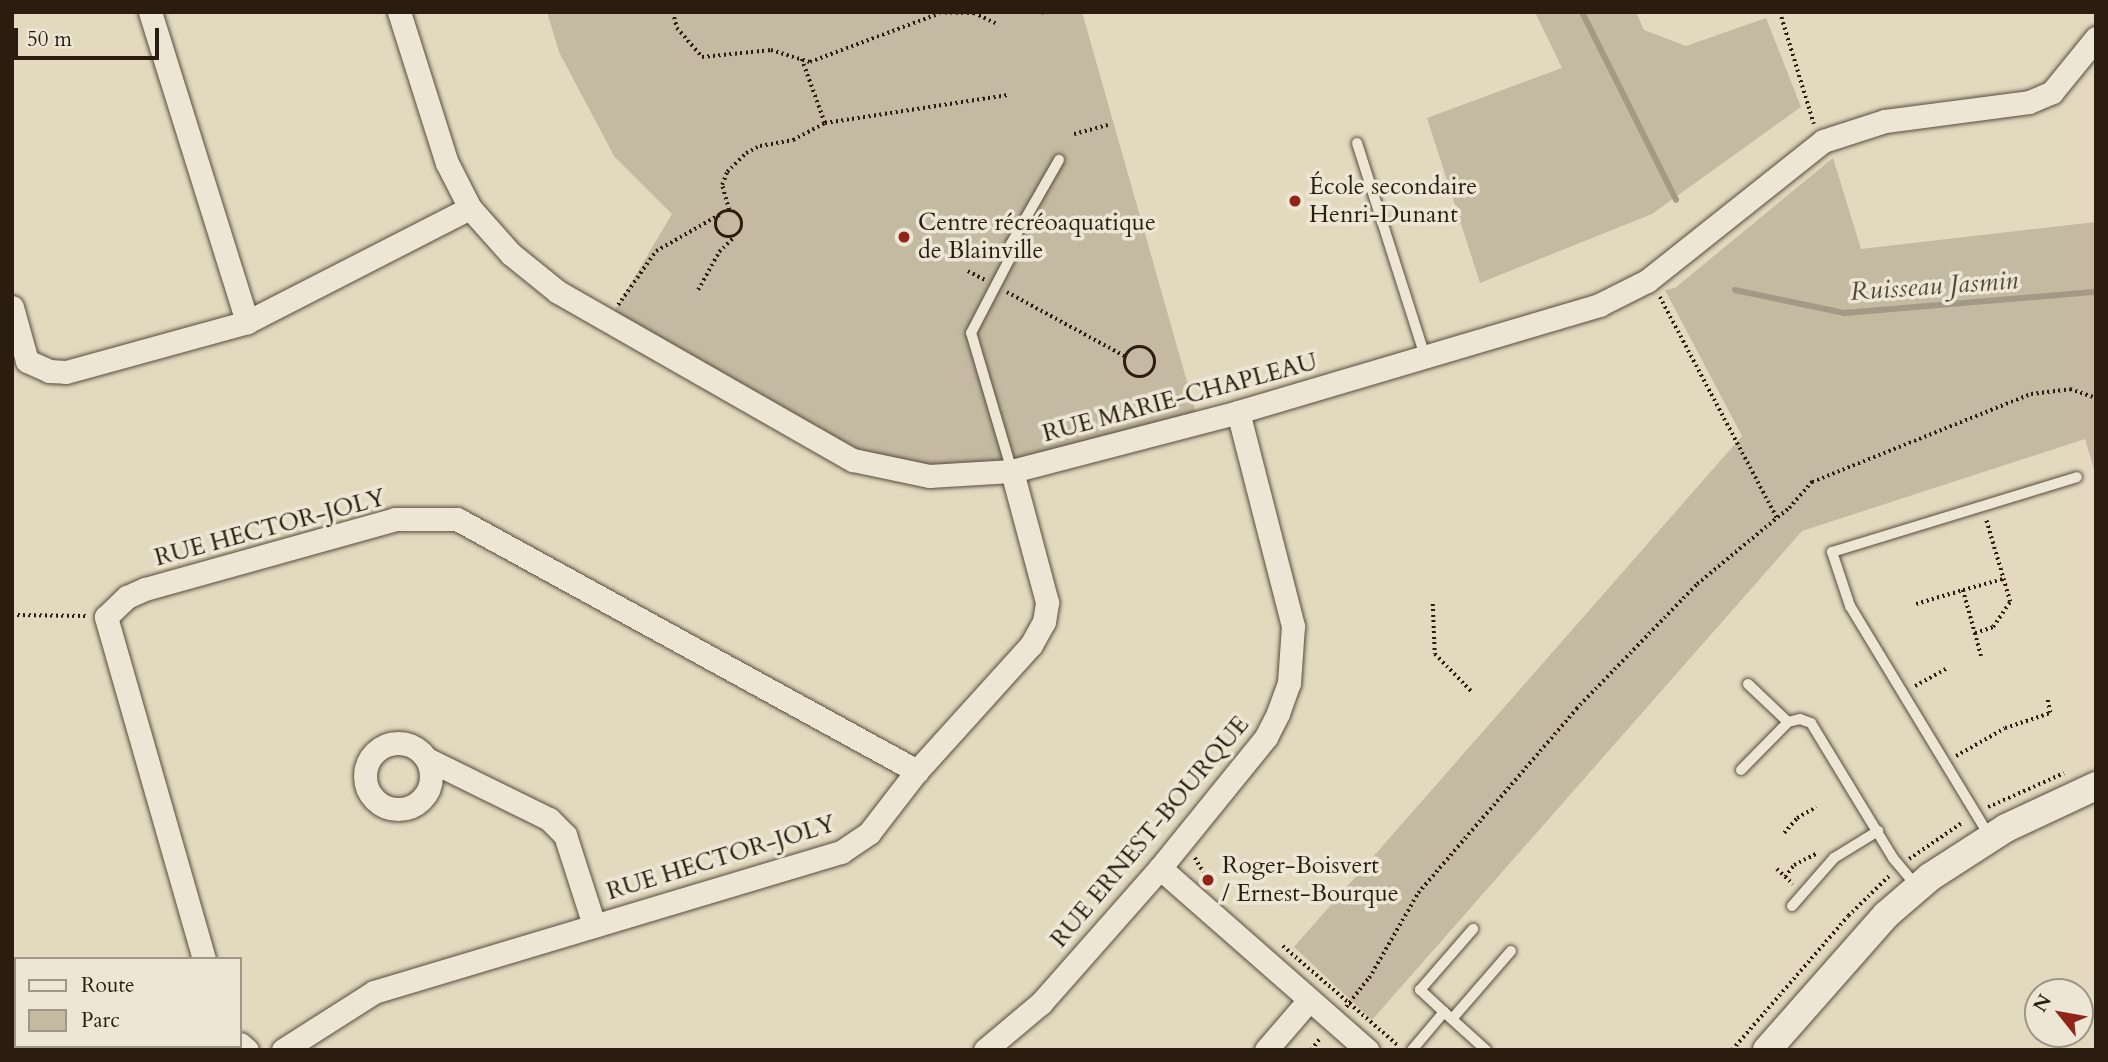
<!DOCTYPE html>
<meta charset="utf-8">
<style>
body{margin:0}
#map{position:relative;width:2108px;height:1062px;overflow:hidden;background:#e3d9bf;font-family:Cardo,serif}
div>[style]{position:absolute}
.green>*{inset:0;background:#c4b9a1}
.stream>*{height:6px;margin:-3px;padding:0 3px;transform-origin:3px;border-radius:3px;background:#a49984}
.path>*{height:3.5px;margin-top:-1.75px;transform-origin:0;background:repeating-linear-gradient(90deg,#2a1d10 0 2px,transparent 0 5.5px)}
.path>.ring{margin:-1.75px;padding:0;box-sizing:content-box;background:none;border:3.5px solid #2a1d10;border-radius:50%}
.roads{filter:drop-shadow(0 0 2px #584c3c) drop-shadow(0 0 2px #584c3c)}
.service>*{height:10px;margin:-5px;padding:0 5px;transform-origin:5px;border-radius:5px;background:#ede6d5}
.minor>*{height:23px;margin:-11.5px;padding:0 11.5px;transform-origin:11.5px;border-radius:11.5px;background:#ede6d5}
.minor>.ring{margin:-11.5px;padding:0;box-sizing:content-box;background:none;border:23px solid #ede6d5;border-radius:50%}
.tertiary>*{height:28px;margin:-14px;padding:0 14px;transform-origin:14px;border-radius:14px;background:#ede6d5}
.dots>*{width:19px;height:19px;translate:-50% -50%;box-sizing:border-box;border:4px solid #ede6d5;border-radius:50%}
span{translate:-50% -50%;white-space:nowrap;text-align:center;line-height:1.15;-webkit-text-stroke:7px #ede6d5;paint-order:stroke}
.poi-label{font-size:24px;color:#2a1d10}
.left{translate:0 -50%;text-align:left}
.street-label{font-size:24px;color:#2a1d10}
.water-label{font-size:26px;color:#554839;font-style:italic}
.frame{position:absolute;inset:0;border:14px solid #2a1d10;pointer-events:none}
.legend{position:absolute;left:14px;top:957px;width:228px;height:91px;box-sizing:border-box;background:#ede6d5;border:2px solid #9f9686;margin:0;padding:9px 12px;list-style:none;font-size:21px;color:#2a1d10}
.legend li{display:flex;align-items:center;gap:14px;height:35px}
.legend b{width:35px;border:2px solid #9f9686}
.north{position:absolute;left:2024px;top:978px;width:70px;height:70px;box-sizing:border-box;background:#ede6d5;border:2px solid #9f9686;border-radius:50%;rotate:301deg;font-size:19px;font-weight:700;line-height:28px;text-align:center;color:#2a1d10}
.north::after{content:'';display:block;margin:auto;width:24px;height:32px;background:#8f2418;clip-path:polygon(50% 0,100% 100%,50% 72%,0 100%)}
.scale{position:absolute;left:14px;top:28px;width:145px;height:32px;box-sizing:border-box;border:4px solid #2a1d10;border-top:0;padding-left:9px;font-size:21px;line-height:24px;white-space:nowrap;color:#2a1d10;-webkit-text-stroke:5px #ede6d5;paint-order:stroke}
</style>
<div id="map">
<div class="green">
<div style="clip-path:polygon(547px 12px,1082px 12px,1197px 417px,1012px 469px,860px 462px,609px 320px,672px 214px,614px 156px,559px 52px)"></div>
<div style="clip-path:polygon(1535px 12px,1636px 12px,1644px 30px,1686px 46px,1766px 18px,1801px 107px,1652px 214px,1480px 283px,1427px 118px,1562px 68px)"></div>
<div style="clip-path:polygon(1833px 158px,1861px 249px,2096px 222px,2096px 476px,2085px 439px,1802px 531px,1372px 1020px,1294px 947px,1742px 436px,1665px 290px,1675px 288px)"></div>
</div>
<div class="stream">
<div style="left:1582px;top:12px;width:210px;rotate:63.4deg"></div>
<div style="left:1735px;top:290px;width:111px;rotate:11.9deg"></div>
<div style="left:1844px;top:313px;width:253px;rotate:-4.8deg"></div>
</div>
<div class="path">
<div style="left:673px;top:12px;width:16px;rotate:76deg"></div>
<div style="left:677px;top:28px;width:38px;rotate:49deg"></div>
<div style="left:702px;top:57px;width:69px;rotate:-5.8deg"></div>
<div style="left:771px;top:50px;width:41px;rotate:17.1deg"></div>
<div style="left:810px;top:62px;width:134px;rotate:-20.6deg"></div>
<div style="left:923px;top:12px;width:51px;rotate:1.1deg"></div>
<div style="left:974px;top:13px;width:26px;rotate:25deg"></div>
<div style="left:1780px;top:12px;width:117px;rotate:73.1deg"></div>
<div style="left:1041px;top:13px;width:2px;rotate:-27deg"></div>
<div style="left:802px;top:59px;width:68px;rotate:70.2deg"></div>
<div style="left:1074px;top:134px;width:38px;rotate:-15deg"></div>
<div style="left:729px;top:210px;width:26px;rotate:-106deg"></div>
<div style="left:722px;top:185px;width:14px;rotate:-69deg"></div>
<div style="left:727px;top:172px;width:27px;rotate:-45deg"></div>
<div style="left:746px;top:153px;width:16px;rotate:-27deg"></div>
<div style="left:760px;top:146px;width:34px;rotate:-10deg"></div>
<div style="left:793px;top:140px;width:36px;rotate:-28deg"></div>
<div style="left:825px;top:123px;width:185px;rotate:-8.7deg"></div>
<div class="ring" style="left:716px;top:211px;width:22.5px;height:22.5px"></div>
<div style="left:968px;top:271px;width:19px;rotate:28deg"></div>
<div style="left:698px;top:290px;width:43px;rotate:-61.1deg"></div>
<div style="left:719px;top:252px;width:21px;rotate:-45deg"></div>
<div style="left:1007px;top:292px;width:136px;rotate:28.6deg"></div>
<div style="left:1660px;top:297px;width:250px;rotate:62.1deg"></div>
<div style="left:618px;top:305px;width:66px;rotate:-54.9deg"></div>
<div style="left:656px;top:251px;width:73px;rotate:-29.7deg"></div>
<div class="ring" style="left:1125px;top:347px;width:26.5px;height:26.5px"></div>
<div style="left:1963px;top:590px;width:41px;rotate:-15.4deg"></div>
<div style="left:1433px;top:604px;width:50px;rotate:87.7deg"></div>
<div style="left:1435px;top:654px;width:53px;rotate:45.8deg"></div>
<div style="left:1916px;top:604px;width:49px;rotate:-16.6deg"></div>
<div style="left:1963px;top:590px;width:45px;rotate:74.4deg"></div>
<div style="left:1975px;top:633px;width:19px;rotate:-18deg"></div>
<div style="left:1993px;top:627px;width:30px;rotate:-56deg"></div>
<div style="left:2010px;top:602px;width:85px;rotate:-106.3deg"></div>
<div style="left:12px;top:615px;width:75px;rotate:0.8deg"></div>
<div style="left:1975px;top:633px;width:24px;rotate:75deg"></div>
<div style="left:1915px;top:686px;width:37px;rotate:-29deg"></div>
<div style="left:1956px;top:756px;width:56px;rotate:-29.7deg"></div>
<div style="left:2005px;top:728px;width:47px;rotate:-18.4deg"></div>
<div style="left:2050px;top:713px;width:16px;rotate:-101deg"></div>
<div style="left:1988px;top:807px;width:83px;rotate:-24.1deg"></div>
<div style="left:1784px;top:833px;width:20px;rotate:-49deg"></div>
<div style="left:1797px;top:818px;width:22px;rotate:-30deg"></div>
<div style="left:1195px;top:858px;width:27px;rotate:59deg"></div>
<div style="left:1909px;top:859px;width:65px;rotate:-34.4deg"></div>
<div style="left:1777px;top:869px;width:22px;rotate:43deg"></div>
<div style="left:1785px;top:877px;width:15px;rotate:-53deg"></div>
<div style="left:1794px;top:865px;width:25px;rotate:-27deg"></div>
<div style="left:1283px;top:946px;width:153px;rotate:40.8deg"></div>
<div style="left:1346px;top:1007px;width:37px;rotate:-52deg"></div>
<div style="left:1369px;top:978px;width:98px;rotate:-60deg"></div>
<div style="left:1418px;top:893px;width:243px;rotate:-49.3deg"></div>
<div style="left:1576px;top:709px;width:174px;rotate:-45.9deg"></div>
<div style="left:1697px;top:584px;width:119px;rotate:-39.6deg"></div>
<div style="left:1789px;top:508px;width:35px;rotate:-49deg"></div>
<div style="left:1812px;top:482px;width:236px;rotate:-21.9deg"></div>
<div style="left:2031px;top:394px;width:39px;rotate:-7deg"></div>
<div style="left:2070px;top:389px;width:28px;rotate:19deg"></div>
<div style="left:1311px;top:1050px;width:16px;rotate:-52deg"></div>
<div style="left:1732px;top:1050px;width:177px;rotate:-49.1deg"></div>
<div style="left:1848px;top:916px;width:59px;rotate:-44.3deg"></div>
</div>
<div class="roads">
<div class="service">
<div style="left:1357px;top:143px;width:224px;rotate:72.3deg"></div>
<div style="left:1012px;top:471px;width:144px;rotate:-106.5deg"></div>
<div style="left:971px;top:333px;width:82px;rotate:-62.5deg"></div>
<div style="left:1009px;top:260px;width:16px;rotate:-83deg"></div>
<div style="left:1011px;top:244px;width:97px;rotate:-60.3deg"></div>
<div style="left:1748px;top:684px;width:55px;rotate:43.5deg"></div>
<div style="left:1741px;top:770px;width:67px;rotate:-45.6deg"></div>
<div style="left:1788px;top:722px;width:12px;rotate:-14deg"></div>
<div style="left:1800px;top:719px;width:12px;rotate:20deg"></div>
<div style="left:1811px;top:723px;width:158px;rotate:58.7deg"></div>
<div style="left:1893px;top:858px;width:38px;rotate:50deg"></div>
<div style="left:1990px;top:837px;width:270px;rotate:-121.2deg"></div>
<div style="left:1850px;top:606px;width:57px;rotate:-108.4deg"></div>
<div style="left:1832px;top:552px;width:256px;rotate:-17deg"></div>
<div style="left:1792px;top:906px;width:64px;rotate:-48.8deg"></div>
<div style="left:1834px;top:858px;width:52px;rotate:-31.5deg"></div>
<div style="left:1444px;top:1012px;width:33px;rotate:-137deg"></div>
<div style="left:1420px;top:990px;width:81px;rotate:-49deg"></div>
<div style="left:1452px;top:1019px;width:90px;rotate:-49.1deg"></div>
<div style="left:1412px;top:1050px;width:50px;rotate:-49.9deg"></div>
<div style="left:1444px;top:1012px;width:57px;rotate:42.1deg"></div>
</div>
<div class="minor">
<div style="left:150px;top:12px;width:325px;rotate:72.6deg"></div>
<div style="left:399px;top:12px;width:158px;rotate:72.4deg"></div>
<div style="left:447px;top:163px;width:51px;rotate:62.9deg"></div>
<div style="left:470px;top:208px;width:62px;rotate:48.3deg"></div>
<div style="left:511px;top:254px;width:60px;rotate:39deg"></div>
<div style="left:558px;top:292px;width:339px;rotate:29.7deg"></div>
<div style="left:853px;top:460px;width:78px;rotate:11.9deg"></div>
<div style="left:929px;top:476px;width:83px;rotate:-3.4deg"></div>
<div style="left:1012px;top:471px;width:234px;rotate:-14.6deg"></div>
<div style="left:1238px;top:412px;width:377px;rotate:-16.5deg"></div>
<div style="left:1599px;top:305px;width:54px;rotate:-26.6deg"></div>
<div style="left:1647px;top:281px;width:225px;rotate:-38.5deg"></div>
<div style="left:1823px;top:141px;width:65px;rotate:-17.9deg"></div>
<div style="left:1885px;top:121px;width:145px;rotate:-7.5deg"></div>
<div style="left:2029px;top:102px;width:25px;rotate:-23deg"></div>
<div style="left:2052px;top:92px;width:70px;rotate:-50.8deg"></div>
<div style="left:12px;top:307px;width:56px;rotate:74.5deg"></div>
<div style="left:27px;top:361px;width:24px;rotate:24deg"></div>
<div style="left:49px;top:371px;width:17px;rotate:3deg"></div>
<div style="left:66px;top:372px;width:188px;rotate:-15.4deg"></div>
<div style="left:247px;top:322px;width:250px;rotate:-27.1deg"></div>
<div class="ring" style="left:365px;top:743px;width:43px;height:43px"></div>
<div style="left:427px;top:759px;width:136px;rotate:26.2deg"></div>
<div style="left:549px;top:819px;width:23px;rotate:45deg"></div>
<div style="left:565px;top:835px;width:95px;rotate:72.1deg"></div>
<div style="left:1160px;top:868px;width:276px;rotate:41.3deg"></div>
<div style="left:204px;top:959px;width:356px;rotate:-106deg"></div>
<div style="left:106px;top:617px;width:29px;rotate:-44deg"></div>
<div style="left:127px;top:597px;width:20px;rotate:-24deg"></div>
<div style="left:145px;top:589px;width:260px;rotate:-15.6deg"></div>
<div style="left:395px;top:519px;width:62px"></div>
<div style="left:457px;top:519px;width:525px;rotate:28.72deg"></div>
<div style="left:240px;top:1044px;width:9px;rotate:41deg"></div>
<div style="left:283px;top:1050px;width:108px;rotate:-32.5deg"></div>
<div style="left:374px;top:992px;width:488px;rotate:-16.7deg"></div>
<div style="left:841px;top:852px;width:34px;rotate:-34deg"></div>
<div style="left:869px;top:833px;width:78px;rotate:-52.3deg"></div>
<div style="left:917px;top:771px;width:170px;rotate:-47.9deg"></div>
<div style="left:1031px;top:645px;width:26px;rotate:-61deg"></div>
<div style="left:1044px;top:622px;width:20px;rotate:-81deg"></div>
<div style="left:1047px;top:602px;width:136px;rotate:-105deg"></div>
<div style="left:985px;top:1050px;width:73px;rotate:-40deg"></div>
<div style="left:1041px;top:1003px;width:180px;rotate:-48.6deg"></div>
<div style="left:1160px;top:868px;width:169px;rotate:-51deg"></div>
<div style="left:1266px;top:737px;width:27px;rotate:-63deg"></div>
<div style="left:1278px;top:713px;width:32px;rotate:-70deg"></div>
<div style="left:1289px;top:683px;width:57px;rotate:-86deg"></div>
<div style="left:1293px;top:626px;width:221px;rotate:-104.4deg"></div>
<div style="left:1266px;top:1050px;width:66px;rotate:-49.3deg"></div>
</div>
<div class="tertiary">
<div style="left:1767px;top:1050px;width:180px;rotate:-48.6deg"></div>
<div style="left:1886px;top:915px;width:58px;rotate:-40.8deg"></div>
<div style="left:1930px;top:877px;width:90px;rotate:-32.8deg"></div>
<div style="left:2006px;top:828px;width:99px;rotate:-25deg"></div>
</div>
</div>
<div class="dots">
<div style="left:1295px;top:201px;background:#8f2418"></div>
<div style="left:904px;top:237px;background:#8f2418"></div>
<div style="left:1208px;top:880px;background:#8f2418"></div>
</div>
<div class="poi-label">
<span class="left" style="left:1309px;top:201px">École secondaire<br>Henri-Dunant</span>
<span class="left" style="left:918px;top:237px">Centre récréoaquatique<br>de Blainville</span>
<span class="left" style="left:1222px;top:880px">Roger-Boisvert<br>/ Ernest-Bourque</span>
</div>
<div class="street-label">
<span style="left:1180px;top:398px;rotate:-15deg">RUE MARIE-CHAPLEAU</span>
<span style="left:270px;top:528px;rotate:-15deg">RUE HECTOR-JOLY</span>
<span style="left:1150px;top:832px;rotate:-50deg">RUE ERNEST-BOURQUE</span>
<span style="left:721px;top:858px;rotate:-17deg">RUE HECTOR-JOLY</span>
</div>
<div class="water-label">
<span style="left:1934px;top:286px;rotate:-4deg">Ruisseau Jasmin</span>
</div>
<div class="frame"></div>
<ul class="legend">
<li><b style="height:9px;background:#ede6d5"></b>Route</li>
<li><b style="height:19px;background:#c4b9a1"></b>Parc</li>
</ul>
<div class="north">N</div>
<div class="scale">50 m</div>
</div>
